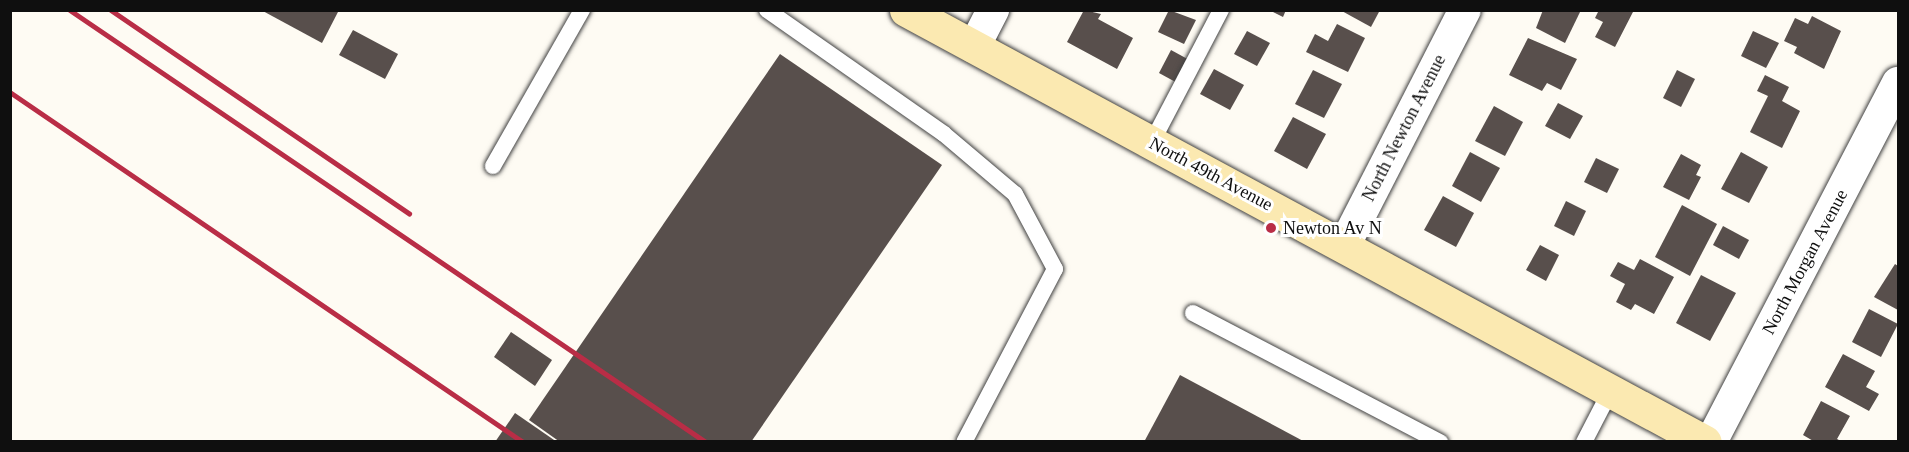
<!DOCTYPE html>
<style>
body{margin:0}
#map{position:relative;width:1909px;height:452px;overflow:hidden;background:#fefbf3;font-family:"Times New Roman",serif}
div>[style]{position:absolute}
.building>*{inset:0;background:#584f4c}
.roads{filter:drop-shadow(0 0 2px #424242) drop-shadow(0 0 2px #424242)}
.lane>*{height:16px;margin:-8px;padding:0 8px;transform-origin:8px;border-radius:8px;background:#fff}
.street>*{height:32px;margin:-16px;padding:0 16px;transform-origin:16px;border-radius:16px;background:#fff}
.secondary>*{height:33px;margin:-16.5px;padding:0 16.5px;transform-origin:16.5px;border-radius:16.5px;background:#fbe9b1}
.rail>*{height:4.5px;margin:-2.25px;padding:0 2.25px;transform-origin:2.25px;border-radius:2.25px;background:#b92d46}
.dots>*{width:16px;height:16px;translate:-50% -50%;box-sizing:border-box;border:3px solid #fff;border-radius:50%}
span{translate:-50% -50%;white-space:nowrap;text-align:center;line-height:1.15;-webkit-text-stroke:6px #fff;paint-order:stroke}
.street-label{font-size:18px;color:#0f0f0f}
.poi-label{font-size:18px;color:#0f0f0f}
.left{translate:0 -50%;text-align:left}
.frame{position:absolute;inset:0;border:12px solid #0f0f0f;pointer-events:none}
</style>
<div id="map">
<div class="building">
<div style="clip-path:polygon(261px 10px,339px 10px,322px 43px)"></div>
<div style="clip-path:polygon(1084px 10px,1101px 14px,1098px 19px,1133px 38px,1117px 69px,1067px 42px)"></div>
<div style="clip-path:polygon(1169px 10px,1196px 20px,1184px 44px,1158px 32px)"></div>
<div style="clip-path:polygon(1269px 10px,1286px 10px,1283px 17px)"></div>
<div style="clip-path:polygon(1340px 10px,1380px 10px,1371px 27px)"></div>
<div style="clip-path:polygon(1543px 10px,1581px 10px,1565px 43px,1536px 28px)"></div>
<div style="clip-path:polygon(1599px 10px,1634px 10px,1615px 47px,1595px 37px,1603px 22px,1595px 18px)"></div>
<div style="clip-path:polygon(1812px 16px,1841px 31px,1824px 69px,1794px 53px,1797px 47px,1784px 41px,1795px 18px,1808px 24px)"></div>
<div style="clip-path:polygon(1337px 24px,1365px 38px,1348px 72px,1306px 52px,1315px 34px,1328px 41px)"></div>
<div style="clip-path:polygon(353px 30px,398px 54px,385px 79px,339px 55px)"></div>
<div style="clip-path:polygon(1247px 31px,1270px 43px,1257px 66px,1234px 54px)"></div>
<div style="clip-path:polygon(1753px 31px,1779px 43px,1766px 68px,1741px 56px)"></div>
<div style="clip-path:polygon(1528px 38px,1577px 59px,1561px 90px,1547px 83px,1542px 91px,1509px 75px)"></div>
<div style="clip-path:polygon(1171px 50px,1193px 62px,1181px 85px,1159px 73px)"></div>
<div style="clip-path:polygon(780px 54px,942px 165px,751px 442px,560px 442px,529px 420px)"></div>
<div style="clip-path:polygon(1214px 69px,1244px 85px,1230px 110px,1200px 94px)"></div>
<div style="clip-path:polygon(1313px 70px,1342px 84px,1324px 118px,1295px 104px)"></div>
<div style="clip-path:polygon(1677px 70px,1695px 79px,1681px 107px,1663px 98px)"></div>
<div style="clip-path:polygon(1765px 75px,1789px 87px,1782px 101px,1800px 111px,1782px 148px,1750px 132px,1768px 96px,1757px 91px)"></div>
<div style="clip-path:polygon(1558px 103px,1583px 116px,1570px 139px,1545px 126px)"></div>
<div style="clip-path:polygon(1494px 106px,1523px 122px,1505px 156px,1475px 141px)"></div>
<div style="clip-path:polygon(1293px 117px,1326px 134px,1307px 169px,1274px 151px)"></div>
<div style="clip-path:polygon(1470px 152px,1500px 168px,1481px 202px,1452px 186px)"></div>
<div style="clip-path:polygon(1741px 152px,1768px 167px,1749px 203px,1721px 189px)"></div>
<div style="clip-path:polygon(1681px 154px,1701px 165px,1696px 175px,1701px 177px,1689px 200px,1663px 187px)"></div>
<div style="clip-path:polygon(1596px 158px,1619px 169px,1607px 193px,1584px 182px)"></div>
<div style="clip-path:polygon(1443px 196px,1474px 213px,1456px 247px,1424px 230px)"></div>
<div style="clip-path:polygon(1566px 201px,1586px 211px,1574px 236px,1554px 226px)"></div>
<div style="clip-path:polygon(1682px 205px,1717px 224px,1690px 276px,1655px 257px)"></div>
<div style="clip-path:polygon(1723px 226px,1749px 240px,1739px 259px,1713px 245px)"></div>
<div style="clip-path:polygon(1540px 245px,1559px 255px,1546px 281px,1526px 270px)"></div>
<div style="clip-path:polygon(1640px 259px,1674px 277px,1654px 314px,1635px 304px,1631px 310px,1616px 302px,1625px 284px,1610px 276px,1618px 262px,1634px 270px)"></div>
<div style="clip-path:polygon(1895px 264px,1898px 266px,1898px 310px,1874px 297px)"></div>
<div style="clip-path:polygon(1701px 275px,1736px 293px,1710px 341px,1676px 323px)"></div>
<div style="clip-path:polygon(1869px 309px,1898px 324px,1881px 357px,1852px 342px)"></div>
<div style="clip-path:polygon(511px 332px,552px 360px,535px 386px,494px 357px)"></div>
<div style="clip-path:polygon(1843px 354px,1875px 371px,1866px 387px,1879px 394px,1869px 411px,1825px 387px)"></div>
<div style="clip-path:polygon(1180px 375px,1305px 442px,1144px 442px)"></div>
<div style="clip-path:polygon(1821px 401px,1850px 416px,1837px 439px,1843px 442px,1815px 442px,1803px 435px)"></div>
<div style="clip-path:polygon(515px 413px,557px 442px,495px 442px)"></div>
</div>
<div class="roads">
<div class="lane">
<div style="left:767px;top:10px;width:216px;rotate:35deg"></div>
<div style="left:944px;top:134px;width:93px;rotate:40.2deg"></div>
<div style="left:1015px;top:194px;width:85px;rotate:61.9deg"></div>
<div style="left:1055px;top:269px;width:195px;rotate:117.7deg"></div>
<div style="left:1152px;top:142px;width:149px;rotate:-62.4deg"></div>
<div style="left:493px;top:166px;width:180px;rotate:-60.3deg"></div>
<div style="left:1193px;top:313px;width:279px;rotate:27.6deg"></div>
<div style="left:1584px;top:442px;width:59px;rotate:-62.6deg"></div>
</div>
<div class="street">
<div style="left:974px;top:47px;width:42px;rotate:-62.8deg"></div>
<div style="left:1344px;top:246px;width:265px;rotate:-62.9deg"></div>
<div style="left:1711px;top:442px;width:405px;rotate:-62.5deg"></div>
</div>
<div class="secondary">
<div style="left:906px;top:10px;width:908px;rotate:28.4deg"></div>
</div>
</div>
<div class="rail">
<div style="left:70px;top:10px;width:769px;rotate:34.19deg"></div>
<div style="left:111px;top:10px;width:361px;rotate:34.3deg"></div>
<div style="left:10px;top:92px;width:621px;rotate:34.3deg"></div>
</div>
<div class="dots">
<div style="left:1271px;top:228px;background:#b92d46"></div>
</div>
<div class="street-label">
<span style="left:1404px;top:128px;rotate:-63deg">North Newton Avenue</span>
<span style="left:1211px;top:174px;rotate:28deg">North 49th Avenue</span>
<span style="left:1805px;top:262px;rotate:-62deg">North Morgan Avenue</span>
</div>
<div class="poi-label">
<span class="left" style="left:1283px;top:228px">Newton Av N</span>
</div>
<div class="frame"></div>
</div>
